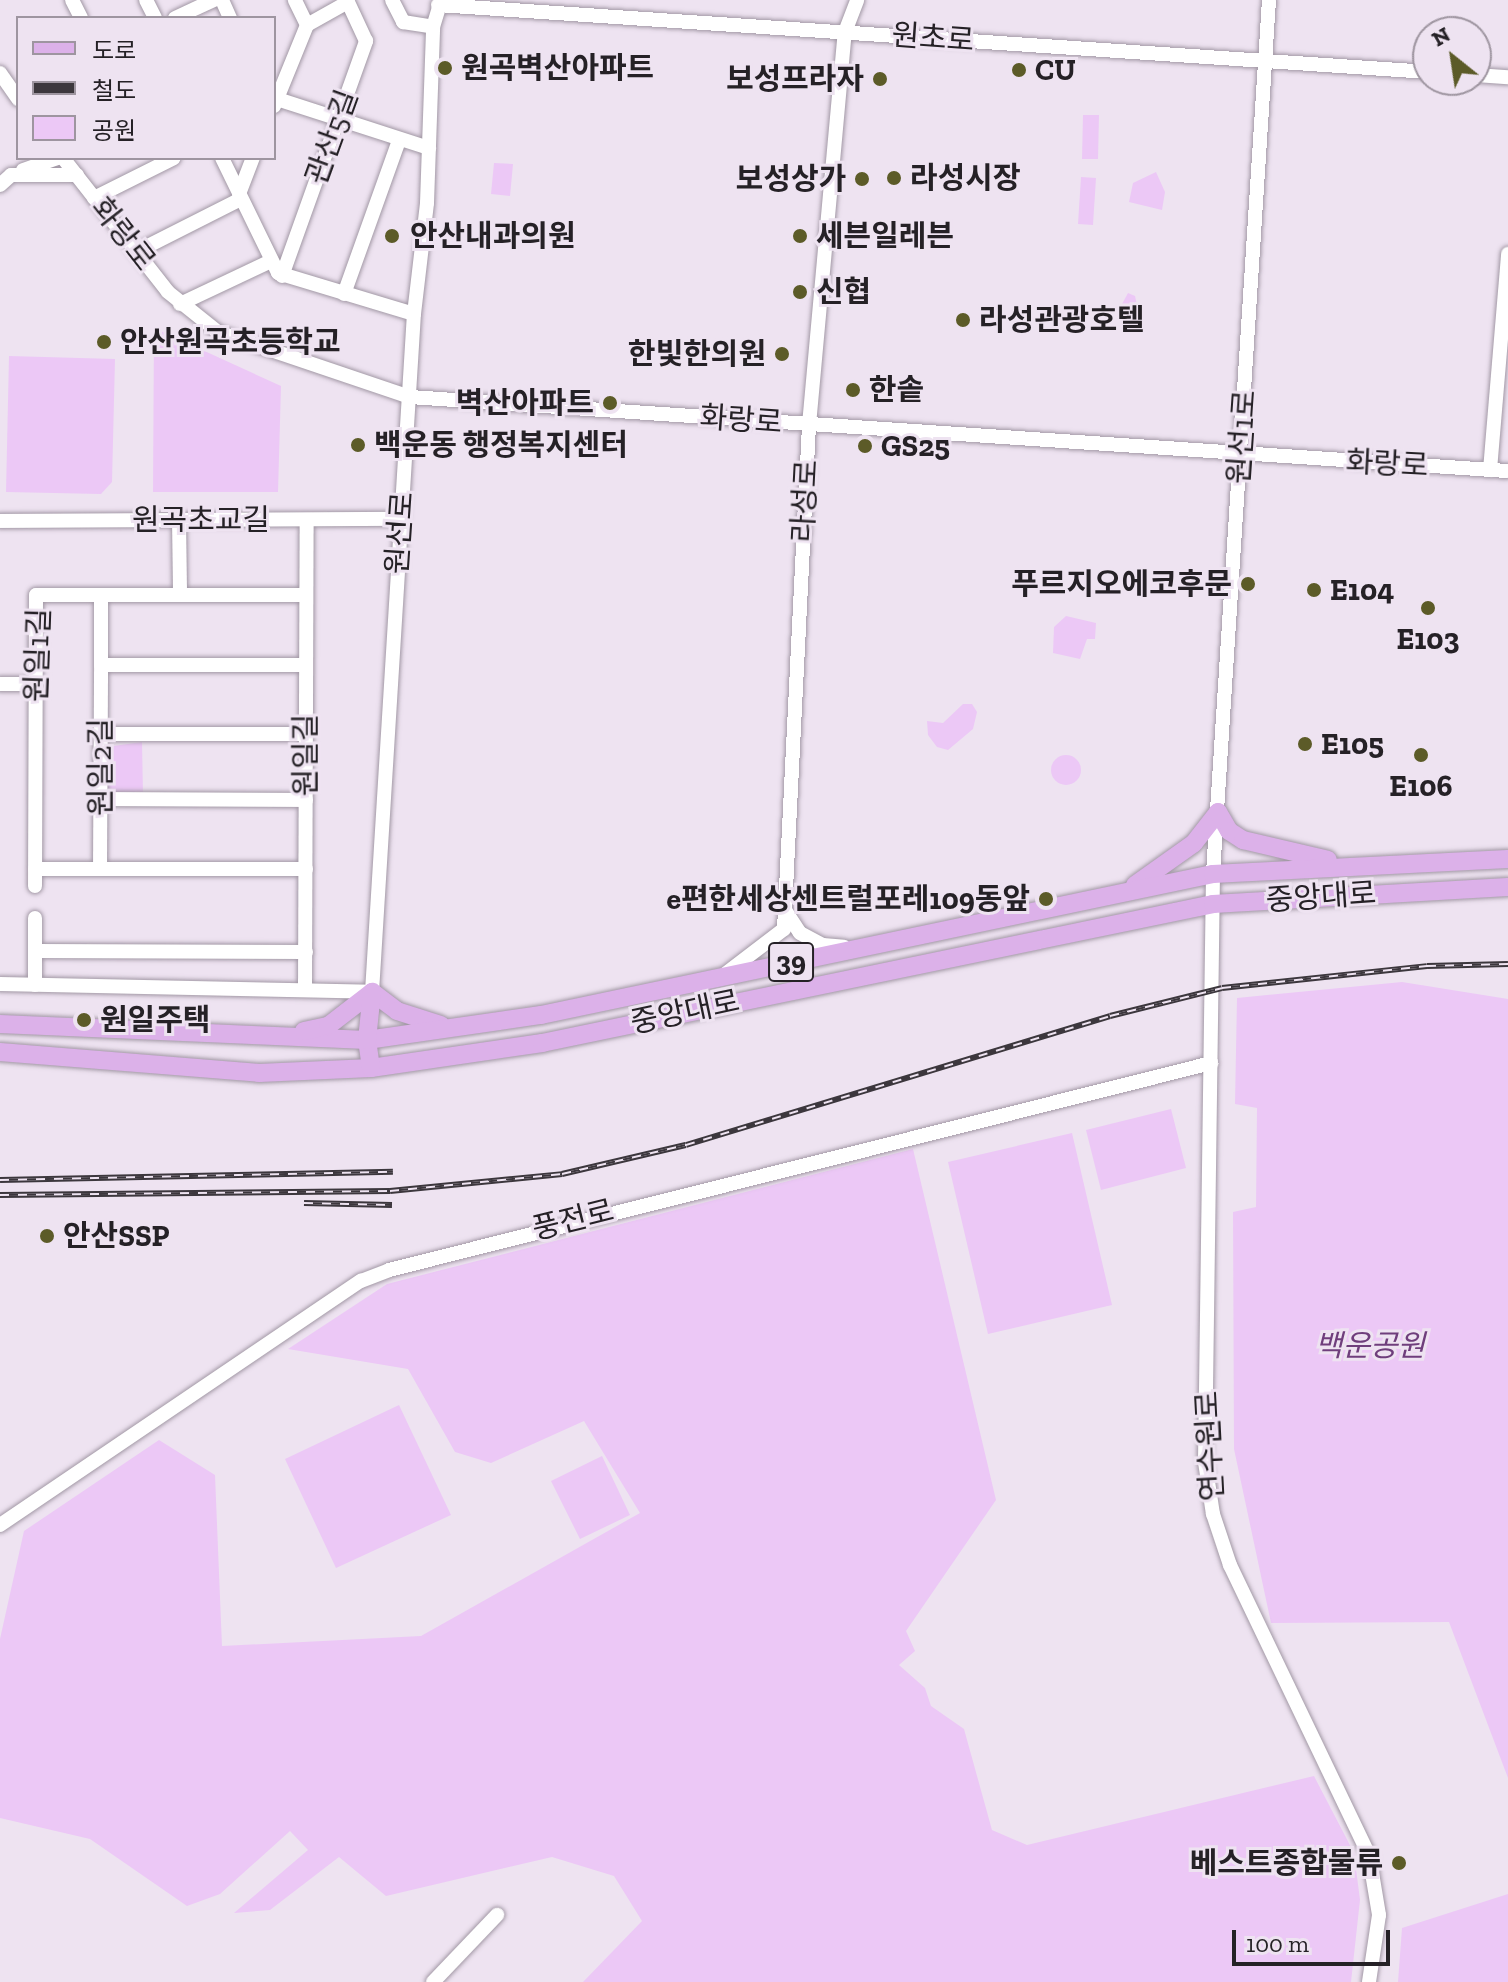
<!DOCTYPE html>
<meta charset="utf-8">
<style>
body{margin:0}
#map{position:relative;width:1508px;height:1982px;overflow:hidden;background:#eee3f1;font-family:"Zilla Slab","Noto Sans KR",serif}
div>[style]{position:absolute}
.green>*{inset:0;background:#ecc8f6}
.round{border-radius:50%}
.roads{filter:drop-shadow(0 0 2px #a298a5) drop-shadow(0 0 2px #a298a5)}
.minor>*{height:14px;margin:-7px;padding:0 7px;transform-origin:7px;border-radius:7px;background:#fff}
.major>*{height:18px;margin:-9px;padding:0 9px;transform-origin:9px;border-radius:9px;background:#dcb1e9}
.rail>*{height:6px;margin-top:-3px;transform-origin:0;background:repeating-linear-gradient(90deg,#eee3f1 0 9px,#3c373d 0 18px);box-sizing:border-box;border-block:2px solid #3c373d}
.dots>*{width:22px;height:22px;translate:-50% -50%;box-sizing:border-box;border:4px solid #eee3f1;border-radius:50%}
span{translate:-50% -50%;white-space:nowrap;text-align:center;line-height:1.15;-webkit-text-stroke:6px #eee3f1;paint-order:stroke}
.shield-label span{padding:2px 6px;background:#eee3f1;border:2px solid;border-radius:6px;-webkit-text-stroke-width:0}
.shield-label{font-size:28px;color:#252126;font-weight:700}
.street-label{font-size:30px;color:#252126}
.poi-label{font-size:30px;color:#252126;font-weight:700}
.left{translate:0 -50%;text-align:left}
.right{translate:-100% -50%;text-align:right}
.park-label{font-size:30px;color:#6f3e7c;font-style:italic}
.legend{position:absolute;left:16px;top:16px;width:260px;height:144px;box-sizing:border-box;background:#eee3f1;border:2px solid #9e95a0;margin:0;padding:10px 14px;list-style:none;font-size:24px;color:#252126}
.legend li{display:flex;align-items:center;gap:16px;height:40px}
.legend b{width:40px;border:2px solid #9e95a0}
.north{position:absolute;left:1412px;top:16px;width:80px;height:80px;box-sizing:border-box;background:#eee3f1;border:2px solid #9e95a0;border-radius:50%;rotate:330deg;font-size:22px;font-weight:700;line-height:32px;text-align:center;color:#252126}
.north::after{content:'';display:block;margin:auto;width:28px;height:36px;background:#5c5b28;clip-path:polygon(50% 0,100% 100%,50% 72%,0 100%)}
.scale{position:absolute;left:1232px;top:1930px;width:158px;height:36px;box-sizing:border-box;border:4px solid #252126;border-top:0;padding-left:10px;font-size:24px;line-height:28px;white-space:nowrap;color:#252126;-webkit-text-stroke:6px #eee3f1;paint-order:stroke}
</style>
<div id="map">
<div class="green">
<div style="clip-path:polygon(1083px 115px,1099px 115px,1098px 159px,1082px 159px)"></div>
<div style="clip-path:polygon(494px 163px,513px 164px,510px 196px,491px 194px)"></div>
<div style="clip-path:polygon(1156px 172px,1165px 192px,1162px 210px,1129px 202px,1133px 183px)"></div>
<div style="clip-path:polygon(1081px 177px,1096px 178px,1093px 225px,1078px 224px)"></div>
<div style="clip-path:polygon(1128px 293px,1135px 296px,1143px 332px,1127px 330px,1122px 304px)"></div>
<div style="clip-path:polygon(154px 328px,281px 386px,278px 492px,153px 492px)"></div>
<div style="clip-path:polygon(9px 356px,115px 359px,112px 482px,101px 494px,6px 492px)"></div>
<div style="clip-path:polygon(1066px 616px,1096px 623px,1095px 639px,1087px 639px,1080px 659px,1053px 653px,1054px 627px)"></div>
<div style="clip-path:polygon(963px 704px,972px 704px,977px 712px,973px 729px,948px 750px,937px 747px,928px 735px,927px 721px,943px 723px)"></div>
<div style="clip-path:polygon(142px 742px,143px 795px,111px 796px,107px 791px,106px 747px)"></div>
<div class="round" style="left:1051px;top:755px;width:30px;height:30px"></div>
<div style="clip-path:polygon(1402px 982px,1508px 999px,1508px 1778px,1449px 1622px,1271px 1623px,1234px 1449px,1233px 1212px,1256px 1207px,1257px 1108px,1235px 1104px,1237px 998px)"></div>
<div style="clip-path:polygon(1171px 1109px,1186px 1168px,1101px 1190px,1086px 1130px)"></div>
<div style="clip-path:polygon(1072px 1133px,1112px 1305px,988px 1334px,948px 1162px)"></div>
<div style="clip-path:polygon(913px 1149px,996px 1500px,906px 1631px,915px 1651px,899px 1665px,925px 1688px,931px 1706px,964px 1729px,992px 1830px,1027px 1845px,1314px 1776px,1354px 1853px,1360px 1900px,1351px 1982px,583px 1982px,642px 1921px,614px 1876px,552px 1857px,386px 1896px,339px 1857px,270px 1910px,234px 1913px,308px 1850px,290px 1831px,220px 1894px,187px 1906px,90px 1839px,0 1818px,0 1639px,24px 1531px,159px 1440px,215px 1475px,222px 1646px,421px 1636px,640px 1513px,584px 1421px,491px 1463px,455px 1452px,408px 1369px,288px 1349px,387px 1284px)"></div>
<div style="clip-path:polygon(399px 1405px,451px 1515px,336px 1568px,285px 1459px)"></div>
<div style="clip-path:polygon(602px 1456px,630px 1515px,580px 1539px,551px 1481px)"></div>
<div style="clip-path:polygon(1508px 1894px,1508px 1982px,1398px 1982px,1402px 1928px)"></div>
</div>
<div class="roads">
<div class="minor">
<div style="left:72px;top:0;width:20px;rotate:63deg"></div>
<div style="left:146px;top:0;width:20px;rotate:63deg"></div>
<div style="left:222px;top:0;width:20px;rotate:66deg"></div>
<div style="left:392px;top:0;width:25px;rotate:63deg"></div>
<div style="left:403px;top:22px;width:30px;rotate:9deg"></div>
<div style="left:1269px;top:0;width:876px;rotate:93.67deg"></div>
<div style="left:1213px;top:874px;width:588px;rotate:90.78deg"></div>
<div style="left:1205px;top:1462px;width:53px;rotate:81.3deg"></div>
<div style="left:1213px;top:1514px;width:54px;rotate:71.6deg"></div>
<div style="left:1230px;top:1565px;width:322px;rotate:64.4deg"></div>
<div style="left:1369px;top:1855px;width:61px;rotate:80.5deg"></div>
<div style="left:1379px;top:1915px;width:68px;rotate:98.5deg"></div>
<div style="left:438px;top:5px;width:992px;rotate:3.87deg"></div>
<div style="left:175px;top:18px;width:43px;rotate:-24.8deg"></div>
<div style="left:307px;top:25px;width:47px;rotate:-29.3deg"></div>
<div style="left:0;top:73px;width:32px;rotate:55deg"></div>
<div style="left:1476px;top:75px;width:32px;rotate:4deg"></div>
<div style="left:274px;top:98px;width:163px;rotate:17.9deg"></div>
<div style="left:274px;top:106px;width:87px;rotate:-67.8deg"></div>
<div style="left:307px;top:25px;width:28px;rotate:-116deg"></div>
<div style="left:63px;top:158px;width:170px;rotate:51.9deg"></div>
<div style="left:168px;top:292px;width:64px;rotate:38.7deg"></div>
<div style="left:218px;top:332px;width:203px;rotate:18.7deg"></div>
<div style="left:410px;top:397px;width:1100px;rotate:3.86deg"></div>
<div style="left:222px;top:158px;width:128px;rotate:64deg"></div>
<div style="left:278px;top:273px;width:142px;rotate:16.8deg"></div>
<div style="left:23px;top:170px;width:37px;rotate:-19deg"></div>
<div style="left:0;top:185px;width:15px;rotate:-42deg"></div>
<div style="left:11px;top:175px;width:66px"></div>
<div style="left:239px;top:194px;width:39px;rotate:-69deg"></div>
<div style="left:94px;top:198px;width:89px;rotate:-26.6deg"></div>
<div style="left:136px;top:252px;width:118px;rotate:-26.8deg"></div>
<div style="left:282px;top:276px;width:250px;rotate:-70.3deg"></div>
<div style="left:366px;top:41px;width:45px;rotate:-114.9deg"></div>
<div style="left:344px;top:294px;width:164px;rotate:-70.3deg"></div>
<div style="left:180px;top:304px;width:101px;rotate:-25.3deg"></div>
<div style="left:1490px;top:470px;width:217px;rotate:-85.2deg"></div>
<div style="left:179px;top:519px;width:76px;rotate:89.2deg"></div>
<div style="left:0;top:521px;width:401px;rotate:-0.3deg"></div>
<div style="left:101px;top:665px;width:70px;rotate:-90deg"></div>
<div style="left:0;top:684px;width:36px"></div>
<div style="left:101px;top:734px;width:205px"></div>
<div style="left:101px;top:799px;width:205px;rotate:0.3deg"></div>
<div style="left:35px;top:869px;width:65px"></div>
<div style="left:306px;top:869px;width:206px;rotate:180deg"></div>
<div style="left:100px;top:869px;width:204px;rotate:-89.7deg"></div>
<div style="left:101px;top:665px;width:205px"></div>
<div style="left:35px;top:886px;width:291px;rotate:-89.8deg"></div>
<div style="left:36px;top:595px;width:270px"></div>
<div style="left:785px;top:910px;width:27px;rotate:57deg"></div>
<div style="left:800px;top:933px;width:26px;rotate:28deg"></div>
<div style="left:823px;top:945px;width:21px;rotate:5deg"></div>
<div style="left:35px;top:918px;width:33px;rotate:90deg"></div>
<div style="left:35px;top:951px;width:271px;rotate:0.2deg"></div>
<div style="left:725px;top:974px;width:74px;rotate:-37.3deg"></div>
<div style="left:784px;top:929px;width:505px;rotate:-87.16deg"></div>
<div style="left:809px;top:425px;width:395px;rotate:-84.8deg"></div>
<div style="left:845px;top:32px;width:34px;rotate:-69deg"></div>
<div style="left:0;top:984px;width:372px;rotate:1.2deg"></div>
<div style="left:372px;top:992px;width:679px;rotate:-86.46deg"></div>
<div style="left:414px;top:314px;width:112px;rotate:-83.3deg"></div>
<div style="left:427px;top:203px;width:176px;rotate:-88deg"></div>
<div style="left:433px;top:27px;width:28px;rotate:-73deg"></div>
<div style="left:35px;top:985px;width:34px;rotate:-90deg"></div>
<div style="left:305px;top:990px;width:470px;rotate:-89.8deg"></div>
<div style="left:0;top:1525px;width:436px;rotate:-34.1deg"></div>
<div style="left:361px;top:1281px;width:30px;rotate:-21deg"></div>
<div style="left:389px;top:1270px;width:848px;rotate:-14.13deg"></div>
<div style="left:433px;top:1982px;width:93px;rotate:-46.3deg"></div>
</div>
<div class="major">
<div style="left:1135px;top:885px;width:72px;rotate:-35.4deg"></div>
<div style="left:1194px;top:843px;width:39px;rotate:-52deg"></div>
<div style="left:1218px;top:812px;width:22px;rotate:60deg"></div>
<div style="left:1229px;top:831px;width:17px;rotate:33deg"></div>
<div style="left:1243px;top:840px;width:87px;rotate:13.2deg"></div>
<div style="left:372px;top:992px;width:31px;rotate:37deg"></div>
<div style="left:397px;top:1011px;width:46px;rotate:17.7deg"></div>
<div style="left:0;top:1024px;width:367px;rotate:2.5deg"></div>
<div style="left:367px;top:1040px;width:176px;rotate:-8.2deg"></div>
<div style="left:541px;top:1015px;width:687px;rotate:-11.85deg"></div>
<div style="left:1213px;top:874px;width:295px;rotate:-2.9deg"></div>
<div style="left:304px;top:1031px;width:25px;rotate:-12deg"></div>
<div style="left:328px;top:1026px;width:56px;rotate:-37.7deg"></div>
<div style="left:0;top:1052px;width:260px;rotate:4.6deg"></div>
<div style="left:259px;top:1073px;width:112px;rotate:-2.6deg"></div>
<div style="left:371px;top:1068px;width:173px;rotate:-8.3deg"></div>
<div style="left:542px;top:1043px;width:685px;rotate:-11.7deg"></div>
<div style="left:1213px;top:904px;width:295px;rotate:-3.3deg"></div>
<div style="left:371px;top:1068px;width:28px;rotate:-98deg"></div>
<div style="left:367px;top:1040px;width:48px;rotate:-84.1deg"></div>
</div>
</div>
<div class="rail">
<div style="left:0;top:1180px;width:393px;rotate:-1.2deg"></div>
<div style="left:0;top:1195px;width:390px;rotate:-0.6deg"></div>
<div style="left:390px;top:1191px;width:173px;rotate:-5.6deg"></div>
<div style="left:562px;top:1174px;width:127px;rotate:-13.2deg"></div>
<div style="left:686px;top:1145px;width:443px;rotate:-16.9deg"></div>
<div style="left:1110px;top:1016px;width:115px;rotate:-14deg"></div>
<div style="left:1222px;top:988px;width:206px;rotate:-6.1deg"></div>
<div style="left:1427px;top:966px;width:81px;rotate:-1.4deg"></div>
<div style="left:304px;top:1203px;width:88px;rotate:1.3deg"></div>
</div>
<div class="dots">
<div style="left:445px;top:68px;background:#5c5b28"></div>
<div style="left:1019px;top:70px;background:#5c5b28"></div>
<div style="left:880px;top:79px;background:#5c5b28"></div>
<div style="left:894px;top:178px;background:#5c5b28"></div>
<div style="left:862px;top:179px;background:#5c5b28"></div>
<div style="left:392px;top:236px;background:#5c5b28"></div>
<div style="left:800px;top:236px;background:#5c5b28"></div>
<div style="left:800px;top:292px;background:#5c5b28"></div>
<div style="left:963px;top:320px;background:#5c5b28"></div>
<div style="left:104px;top:342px;background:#5c5b28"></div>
<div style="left:782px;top:354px;background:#5c5b28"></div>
<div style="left:853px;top:390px;background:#5c5b28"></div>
<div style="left:610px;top:403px;background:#5c5b28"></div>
<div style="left:358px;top:445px;background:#5c5b28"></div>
<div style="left:865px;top:446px;background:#5c5b28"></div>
<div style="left:1248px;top:584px;background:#5c5b28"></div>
<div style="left:1314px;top:590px;background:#5c5b28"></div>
<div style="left:1428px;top:608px;background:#5c5b28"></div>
<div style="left:1305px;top:744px;background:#5c5b28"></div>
<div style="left:1421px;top:755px;background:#5c5b28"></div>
<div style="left:1046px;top:899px;background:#5c5b28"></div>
<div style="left:84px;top:1020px;background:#5c5b28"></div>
<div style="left:47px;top:1236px;background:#5c5b28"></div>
<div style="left:1399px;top:1863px;background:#5c5b28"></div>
</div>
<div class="shield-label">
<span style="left:791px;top:962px">39</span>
</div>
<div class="street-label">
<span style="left:933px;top:38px;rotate:4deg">원초로</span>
<span style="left:332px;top:137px;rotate:-70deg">관산5길</span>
<span style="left:123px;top:234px;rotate:52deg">화랑로</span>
<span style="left:741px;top:420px;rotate:4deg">화랑로</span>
<span style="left:1242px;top:437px;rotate:-86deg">원선1로</span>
<span style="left:1387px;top:464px;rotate:3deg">화랑로</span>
<span style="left:805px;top:501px;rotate:-87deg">라성로</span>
<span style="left:201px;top:520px">원곡초교길</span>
<span style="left:400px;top:533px;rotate:-86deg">원선로</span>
<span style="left:38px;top:655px;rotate:-88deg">원일1길</span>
<span style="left:306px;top:755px;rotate:-90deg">원일길</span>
<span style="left:101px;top:767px;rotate:-90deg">원일2길</span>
<span style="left:1321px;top:897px;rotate:-4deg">중앙대로</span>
<span style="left:685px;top:1012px;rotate:-12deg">중앙대로</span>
<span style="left:573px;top:1220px;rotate:-14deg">풍전로</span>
<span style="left:1210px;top:1446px;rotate:-93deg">연수원로</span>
</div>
<div class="poi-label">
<span class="left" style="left:461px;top:68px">원곡벽산아파트</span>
<span class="left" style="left:1035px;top:70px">CU</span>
<span class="right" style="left:864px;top:79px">보성프라자</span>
<span class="left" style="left:910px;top:178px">라성시장</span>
<span class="right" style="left:846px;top:179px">보성상가</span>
<span class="left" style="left:410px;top:236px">안산내과의원</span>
<span class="left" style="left:816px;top:236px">세븐일레븐</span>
<span class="left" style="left:816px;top:292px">신협</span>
<span class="left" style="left:979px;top:320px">라성관광호텔</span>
<span class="left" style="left:120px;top:342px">안산원곡초등학교</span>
<span class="right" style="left:766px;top:354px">한빛한의원</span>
<span class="left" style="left:869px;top:390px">한솥</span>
<span class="right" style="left:594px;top:403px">벽산아파트</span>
<span class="left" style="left:374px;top:445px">백운동 행정복지센터</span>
<span class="left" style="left:881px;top:446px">GS25</span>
<span class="right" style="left:1232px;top:584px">푸르지오에코후문</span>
<span class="left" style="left:1330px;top:590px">E104</span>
<span style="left:1428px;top:639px">E103</span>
<span class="left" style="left:1321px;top:744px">E105</span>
<span style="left:1421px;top:786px">E106</span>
<span class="right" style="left:1030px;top:899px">e편한세상센트럴포레109동앞</span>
<span class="left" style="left:100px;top:1020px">원일주택</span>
<span class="left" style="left:63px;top:1236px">안산SSP</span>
<span class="right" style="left:1383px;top:1863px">베스트종합물류</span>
</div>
<div class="park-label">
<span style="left:1370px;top:1346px">백운공원</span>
</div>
<ul class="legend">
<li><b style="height:10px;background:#dcb1e9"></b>도로</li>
<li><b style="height:10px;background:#3c373d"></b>철도</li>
<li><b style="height:22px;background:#ecc8f6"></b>공원</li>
</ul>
<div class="north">N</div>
<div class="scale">100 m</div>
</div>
